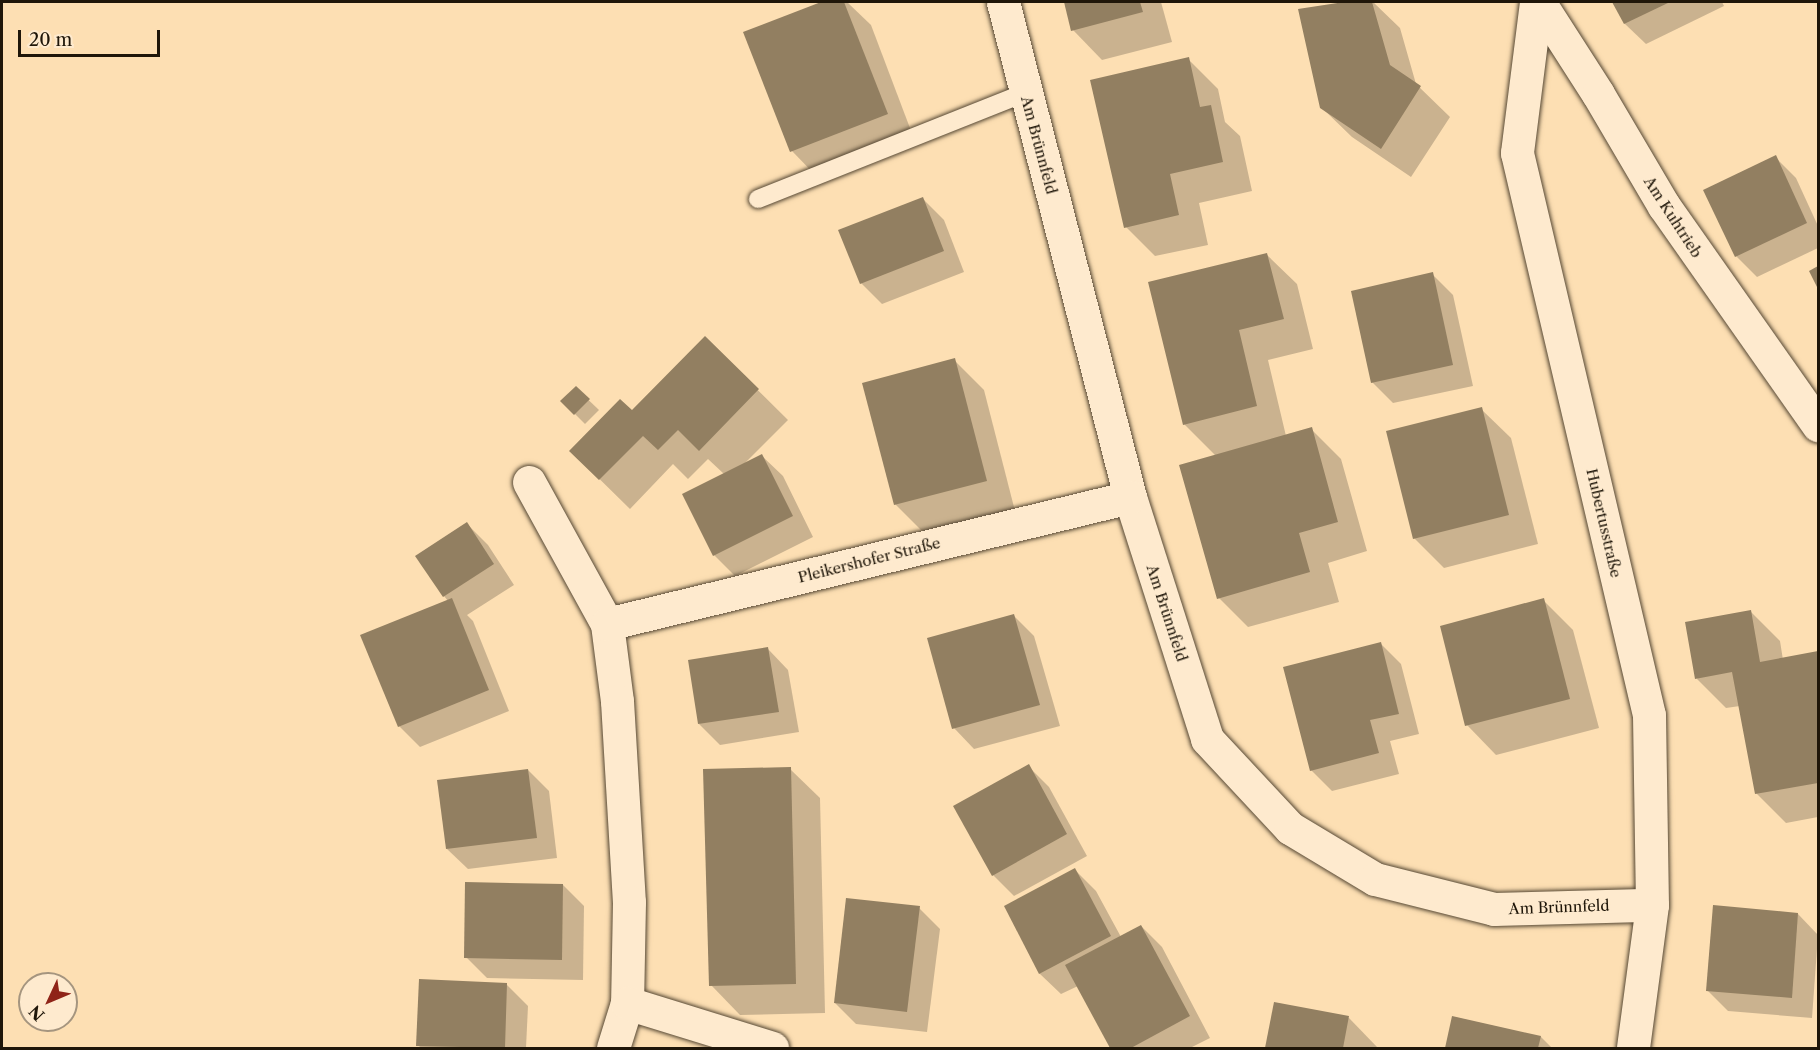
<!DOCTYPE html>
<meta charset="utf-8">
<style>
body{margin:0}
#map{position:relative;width:1820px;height:1050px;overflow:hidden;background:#fddfb3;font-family:"Libre Caslon Text",serif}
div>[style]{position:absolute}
.shadow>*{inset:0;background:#0003}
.building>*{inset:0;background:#927f61}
.roads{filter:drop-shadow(0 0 2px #564834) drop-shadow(0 0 2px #564834)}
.lane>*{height:18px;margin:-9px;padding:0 9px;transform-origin:9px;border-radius:9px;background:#feeace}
.street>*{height:33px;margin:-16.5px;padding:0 16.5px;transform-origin:16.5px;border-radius:16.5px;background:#feeace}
span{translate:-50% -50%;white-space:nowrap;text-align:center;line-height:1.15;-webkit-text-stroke:4.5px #feeace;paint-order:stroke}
.street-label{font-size:15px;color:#1f1609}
.frame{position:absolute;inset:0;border:3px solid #1f1609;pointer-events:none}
.north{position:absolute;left:18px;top:972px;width:60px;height:60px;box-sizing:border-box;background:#feeace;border:2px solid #a5957f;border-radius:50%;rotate:226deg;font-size:16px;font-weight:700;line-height:24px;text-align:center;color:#1f1609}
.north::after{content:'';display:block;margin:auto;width:21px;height:27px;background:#8f2418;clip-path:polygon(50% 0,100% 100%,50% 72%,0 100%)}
.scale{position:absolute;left:18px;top:30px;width:142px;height:27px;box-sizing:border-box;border:3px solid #1f1609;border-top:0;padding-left:8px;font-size:18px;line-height:21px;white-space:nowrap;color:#1f1609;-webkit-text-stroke:4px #feeace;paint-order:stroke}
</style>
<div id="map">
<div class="shadow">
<div style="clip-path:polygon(825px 2px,847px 2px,871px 25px,916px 144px,821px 181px,792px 151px,745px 33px)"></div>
<div style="clip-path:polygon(1065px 2px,1161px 2px,1172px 42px,1102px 60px,1073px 30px)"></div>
<div style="clip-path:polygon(1353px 2px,1373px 2px,1400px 28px,1416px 84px,1450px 117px,1411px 177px,1352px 137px,1321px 107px,1300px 11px)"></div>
<div style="clip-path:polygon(1614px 2px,1722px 2px,1724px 6px,1646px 44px,1625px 24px)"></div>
<div style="clip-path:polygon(1188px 59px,1218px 89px,1225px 122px,1240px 136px,1252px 191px,1199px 203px,1208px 245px,1155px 256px,1126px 227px)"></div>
<div style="clip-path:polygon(1775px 157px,1796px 178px,1818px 226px,1818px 248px,1757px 277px,1736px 256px,1705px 191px)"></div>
<div style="clip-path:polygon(923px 199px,944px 220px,964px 272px,882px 304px,861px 283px)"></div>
<div style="clip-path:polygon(1267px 255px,1297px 284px,1313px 349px,1268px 360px,1286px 436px,1311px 429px,1341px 459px,1367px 551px,1328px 563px,1339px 602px,1248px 627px,1219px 598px,1216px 456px,1184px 424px)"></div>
<div style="clip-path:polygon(1432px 274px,1453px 295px,1473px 386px,1393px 403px,1372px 382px)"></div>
<div style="clip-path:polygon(705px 338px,788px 420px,744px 464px,762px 456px,783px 476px,813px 537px,735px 576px,714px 555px,724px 474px,708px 459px,688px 479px,673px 464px,630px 509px,571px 451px,632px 412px)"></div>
<div style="clip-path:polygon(954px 360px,984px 390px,1015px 511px,925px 534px,895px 504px)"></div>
<div style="clip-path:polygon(576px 388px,599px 410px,585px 424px,562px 401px)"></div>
<div style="clip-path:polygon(1481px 409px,1511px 438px,1538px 544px,1444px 568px,1414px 538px)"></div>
<div style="clip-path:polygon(467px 524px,488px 545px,514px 585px,467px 615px,473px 621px,509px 711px,420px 747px,399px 726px,448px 601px,444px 596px)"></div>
<div style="clip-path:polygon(1543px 600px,1573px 630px,1599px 728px,1496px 755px,1467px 725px)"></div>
<div style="clip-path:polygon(1750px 611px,1780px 641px,1783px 660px,1818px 655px,1818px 817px,1786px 823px,1756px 793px,1740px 706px,1726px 708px,1697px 679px)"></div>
<div style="clip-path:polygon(1013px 615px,1034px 636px,1060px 726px,974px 749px,954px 728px)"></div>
<div style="clip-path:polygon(1380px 643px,1401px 664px,1419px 734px,1390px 741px,1399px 774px,1332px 791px,1311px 770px)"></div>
<div style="clip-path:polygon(768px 649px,788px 670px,799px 732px,720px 745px,699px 724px)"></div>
<div style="clip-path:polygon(1028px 766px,1049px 787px,1087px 856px,1014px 896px,993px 875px)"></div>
<div style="clip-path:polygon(790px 769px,820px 798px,825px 1013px,740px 1015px,711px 985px)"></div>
<div style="clip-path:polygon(528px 770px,549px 791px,557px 858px,468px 869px,447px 849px)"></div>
<div style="clip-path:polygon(1075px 870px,1096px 891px,1121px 937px,1141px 926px,1162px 947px,1210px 1038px,1190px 1048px,1112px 1048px,1078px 986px,1061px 994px,1040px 974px,1006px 907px)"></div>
<div style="clip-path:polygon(563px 885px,584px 906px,583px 980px,487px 978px,466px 957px)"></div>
<div style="clip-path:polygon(919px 908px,940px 929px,927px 1032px,856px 1024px,835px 1003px)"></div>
<div style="clip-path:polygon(1798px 914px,1818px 935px,1812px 1018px,1728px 1011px,1707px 990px)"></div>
<div style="clip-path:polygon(507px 985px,528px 1006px,526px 1048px,421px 1048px,418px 1045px)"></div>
<div style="clip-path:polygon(1276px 1003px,1349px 1018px,1378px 1048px,1267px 1048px)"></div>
<div style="clip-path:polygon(1454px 1017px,1541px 1037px,1552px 1048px,1446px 1048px)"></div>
</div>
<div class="building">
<div style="clip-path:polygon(821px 2px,844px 2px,888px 114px,790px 152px,743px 32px)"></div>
<div style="clip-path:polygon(1064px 2px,1140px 2px,1143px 12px,1071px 31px)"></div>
<div style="clip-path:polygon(1344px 2px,1372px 2px,1390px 65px,1421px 86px,1381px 149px,1320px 108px,1298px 9px)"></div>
<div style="clip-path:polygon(1612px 2px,1670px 2px,1624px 24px)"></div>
<div style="clip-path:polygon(1189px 57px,1200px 107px,1211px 105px,1223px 162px,1170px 174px,1179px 215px,1124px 228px,1090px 80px)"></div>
<div style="clip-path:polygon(1776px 155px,1807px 223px,1735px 257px,1703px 190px)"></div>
<div style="clip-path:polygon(923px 197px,944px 251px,860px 284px,838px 230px)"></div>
<div style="clip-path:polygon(1267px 253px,1284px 319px,1239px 330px,1257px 406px,1183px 425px,1148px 282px)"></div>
<div style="clip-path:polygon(1818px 266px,1818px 289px,1809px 271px)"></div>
<div style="clip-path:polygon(1433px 272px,1453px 365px,1371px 383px,1351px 291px)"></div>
<div style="clip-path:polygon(705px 336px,759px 389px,699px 451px,678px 430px,658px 450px,643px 436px,599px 480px,569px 451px,620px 399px,632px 410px)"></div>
<div style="clip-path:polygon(955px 358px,987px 481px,894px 505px,862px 383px)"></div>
<div style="clip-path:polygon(576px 386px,590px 399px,574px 415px,560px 401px)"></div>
<div style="clip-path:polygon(1482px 407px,1509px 515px,1413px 539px,1386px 431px)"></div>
<div style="clip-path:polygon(1312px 427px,1338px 522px,1299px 533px,1310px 572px,1217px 599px,1179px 465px)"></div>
<div style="clip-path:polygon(762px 454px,793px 516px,713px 556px,682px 494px)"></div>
<div style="clip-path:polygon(467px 522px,494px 564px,443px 597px,415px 556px)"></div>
<div style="clip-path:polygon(452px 598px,489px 690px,398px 727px,360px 635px)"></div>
<div style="clip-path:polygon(1544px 598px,1570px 699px,1465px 726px,1440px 626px)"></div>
<div style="clip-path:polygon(1751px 610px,1760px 662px,1818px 651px,1818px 783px,1755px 794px,1732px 672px,1695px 679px,1685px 622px)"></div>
<div style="clip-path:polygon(1014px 614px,1040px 705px,952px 729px,927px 638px)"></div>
<div style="clip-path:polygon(1381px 642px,1399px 714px,1370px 720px,1379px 753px,1310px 771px,1283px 667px)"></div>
<div style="clip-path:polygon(768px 647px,779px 712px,698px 724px,688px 660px)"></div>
<div style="clip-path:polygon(1029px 764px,1067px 834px,992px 876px,953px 806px)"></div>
<div style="clip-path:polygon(791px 767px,796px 984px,709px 986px,703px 769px)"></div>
<div style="clip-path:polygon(528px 769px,537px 838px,446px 849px,437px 780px)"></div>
<div style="clip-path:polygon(1075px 868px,1111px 936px,1039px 974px,1004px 906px)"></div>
<div style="clip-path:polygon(465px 882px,563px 884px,562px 960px,464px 958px)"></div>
<div style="clip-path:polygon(846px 898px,920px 906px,907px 1012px,834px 1003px)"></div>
<div style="clip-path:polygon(1713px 905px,1798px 913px,1792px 998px,1706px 991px)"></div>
<div style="clip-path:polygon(1141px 925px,1190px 1016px,1131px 1048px,1110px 1048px,1065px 965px)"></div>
<div style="clip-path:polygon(419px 979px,507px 983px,505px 1048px,416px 1046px)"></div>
<div style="clip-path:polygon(1274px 1002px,1349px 1016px,1343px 1048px,1265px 1048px)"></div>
<div style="clip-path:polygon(1452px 1016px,1541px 1036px,1538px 1048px,1445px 1048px)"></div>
</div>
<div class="roads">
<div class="lane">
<div style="left:758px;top:199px;width:287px;rotate:-21.7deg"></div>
</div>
<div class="street">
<div style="left:1003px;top:2px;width:511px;rotate:75.61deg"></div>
<div style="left:1130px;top:497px;width:254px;rotate:72.3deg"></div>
<div style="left:1207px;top:739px;width:122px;rotate:47deg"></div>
<div style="left:1290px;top:828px;width:99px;rotate:31deg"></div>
<div style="left:1375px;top:879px;width:123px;rotate:14.1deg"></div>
<div style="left:1494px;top:909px;width:158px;rotate:-1.5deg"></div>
<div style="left:1536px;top:2px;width:152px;rotate:97.2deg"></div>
<div style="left:1517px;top:153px;width:577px;rotate:76.78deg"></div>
<div style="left:1649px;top:715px;width:190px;rotate:89.1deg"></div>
<div style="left:1652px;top:905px;width:144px;rotate:97.6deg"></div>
<div style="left:1539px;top:2px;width:109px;rotate:57.3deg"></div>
<div style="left:1598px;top:94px;width:130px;rotate:59.5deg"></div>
<div style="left:1664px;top:206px;width:268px;rotate:54.9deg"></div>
<div style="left:529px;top:482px;width:162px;rotate:61.2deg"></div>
<div style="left:607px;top:624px;width:78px;rotate:82.6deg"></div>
<div style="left:617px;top:701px;width:201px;rotate:86.6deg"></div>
<div style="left:629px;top:902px;width:101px;rotate:91.1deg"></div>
<div style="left:627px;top:1003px;width:47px;rotate:107.3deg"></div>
<div style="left:607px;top:624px;width:538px;rotate:-13.65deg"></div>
<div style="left:627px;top:1003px;width:152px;rotate:17.2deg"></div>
</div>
</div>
<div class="street-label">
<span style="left:1039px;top:145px;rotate:75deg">Am Brünnfeld</span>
<span style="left:1673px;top:217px;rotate:57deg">Am Kuhtrieb</span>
<span style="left:1604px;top:523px;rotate:77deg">Hubertusstraße</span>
<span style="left:869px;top:560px;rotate:-14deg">Pleikershofer Straße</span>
<span style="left:1167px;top:613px;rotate:72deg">Am Brünnfeld</span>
<span style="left:1559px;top:907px;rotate:-2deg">Am Brünnfeld</span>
</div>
<div class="frame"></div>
<div class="north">N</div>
<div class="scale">20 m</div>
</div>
